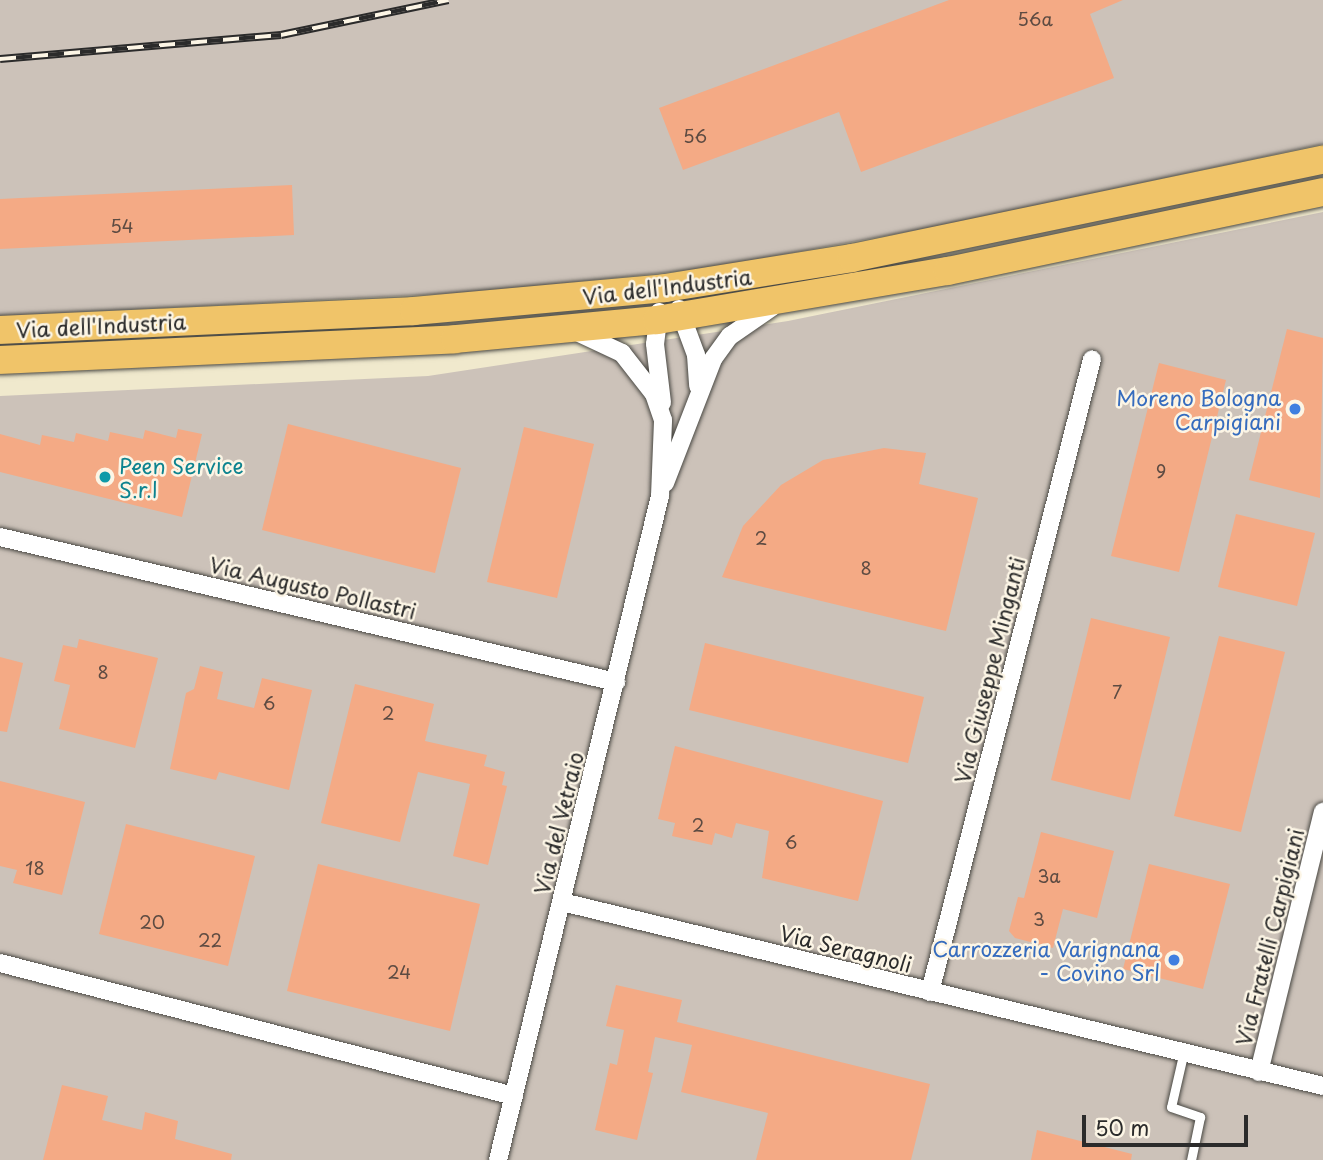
<!DOCTYPE html>
<style>
body{margin:0}
#map{position:relative;width:1323px;height:1160px;overflow:hidden;background:#f0e9cd;font-family:"Playpen Sans",sans-serif}
div>[style]{position:absolute}
.industrial>*{inset:0;background:#ccc2b9}
.building>*{inset:0;background:#f4aa85}
.roads{filter:drop-shadow(0 0 2px #494843) drop-shadow(0 0 2px #494843)}
.service>*{height:9px;margin:-4.5px;padding:0 4.5px;transform-origin:4.5px;border-radius:4.5px;background:#fff}
.minor>*{height:18px;margin:-9px;padding:0 9px;transform-origin:9px;border-radius:9px;background:#fff}
.primary>*{height:28px;margin:-14px;padding:0 14px;transform-origin:14px;border-radius:14px;background:#f0c469}
.rail>*{height:8px;margin-top:-4px;transform-origin:0;background:repeating-linear-gradient(90deg,#fcf5e5 0 16px,#2b2b2b 0 32px);box-sizing:border-box;border-block:2px solid #2b2b2b}
.dots>*{width:19px;height:19px;translate:-50% -50%;box-sizing:border-box;border:4px solid #fcf5e5;border-radius:50%}
span{translate:-50% -50%;white-space:nowrap;text-align:center;line-height:1.15;-webkit-text-stroke:5px #fcf5e5;paint-order:stroke}
.number-label{font-size:18px;color:#5d4b42}
.number-label span{-webkit-text-stroke-width:0}
.street-label{font-size:21px;color:#2b2b2b}
.shop-label{font-size:21px;color:#366cbe}
.right{translate:-100% -50%;text-align:right}
.culture-label{font-size:21px;color:#0d838f}
.left{translate:0 -50%;text-align:left}
.scale{position:absolute;left:1082px;top:1115px;width:166px;height:32px;box-sizing:border-box;border:4px solid #2b2b2b;border-top:0;padding-left:9px;font-size:21px;line-height:24px;white-space:nowrap;color:#2b2b2b;-webkit-text-stroke:5px #fcf5e5;paint-order:stroke}
</style>
<div id="map">
<div class="industrial">
<div style="clip-path:polygon(0 0,1323px 0,1323px 144px,945px 225px,709px 268px,479px 292px,0 316px)"></div>
<div style="clip-path:polygon(1323px 212px,1323px 1160px,0 1160px,0 396px,428px 376px,788px 321px)"></div>
</div>
<div class="building">
<div style="clip-path:polygon(949px 0,1123px 0,1090px 14px,1114px 78px,861px 172px,839px 112px,683px 170px,659px 108px)"></div>
<div style="clip-path:polygon(292px 185px,294px 235px,0 249px,0 199px)"></div>
<div style="clip-path:polygon(1287px 329px,1323px 338px,1320px 498px,1249px 480px)"></div>
<div style="clip-path:polygon(1159px 363px,1226px 380px,1179px 572px,1111px 556px)"></div>
<div style="clip-path:polygon(288px 424px,461px 468px,435px 573px,262px 530px)"></div>
<div style="clip-path:polygon(524px 427px,594px 444px,557px 598px,487px 582px)"></div>
<div style="clip-path:polygon(178px 429px,202px 434px,182px 517px,0 472px,0 434px,40px 445px,42px 435px,74px 442px,76px 433px,108px 441px,110px 432px,143px 439px,145px 430px,176px 438px)"></div>
<div style="clip-path:polygon(884px 448px,926px 453px,919px 484px,978px 498px,946px 631px,722px 577px,743px 526px,781px 485px,823px 460px)"></div>
<div style="clip-path:polygon(1236px 514px,1315px 533px,1297px 606px,1218px 587px)"></div>
<div style="clip-path:polygon(1091px 618px,1170px 637px,1130px 800px,1051px 780px)"></div>
<div style="clip-path:polygon(1219px 636px,1285px 652px,1241px 832px,1174px 816px)"></div>
<div style="clip-path:polygon(79px 639px,158px 658px,135px 748px,59px 729px,70px 685px,54px 681px,63px 645px,77px 648px)"></div>
<div style="clip-path:polygon(705px 643px,924px 697px,908px 763px,689px 710px)"></div>
<div style="clip-path:polygon(0 657px,23px 663px,7px 732px,0 731px)"></div>
<div style="clip-path:polygon(200px 666px,223px 672px,217px 699px,254px 708px,262px 678px,312px 690px,289px 790px,219px 772px,216px 780px,170px 769px,186px 693px,194px 689px)"></div>
<div style="clip-path:polygon(355px 684px,434px 704px,425px 741px,487px 755px,484px 766px,505px 772px,502px 785px,507px 786px,488px 865px,453px 856px,470px 784px,418px 772px,400px 842px,321px 823px)"></div>
<div style="clip-path:polygon(675px 746px,883px 801px,858px 901px,762px 878px,769px 831px,736px 823px,732px 838px,715px 833px,712px 845px,672px 836px,675px 823px,658px 819px)"></div>
<div style="clip-path:polygon(0 781px,85px 802px,62px 895px,13px 883px,17px 870px,0 866px)"></div>
<div style="clip-path:polygon(126px 824px,255px 856px,228px 966px,99px 934px)"></div>
<div style="clip-path:polygon(1041px 832px,1114px 851px,1097px 918px,1063px 909px,1053px 948px,1015px 938px,1009px 931px,1018px 897px,1024px 898px)"></div>
<div style="clip-path:polygon(318px 864px,480px 904px,450px 1031px,287px 991px)"></div>
<div style="clip-path:polygon(1149px 864px,1230px 884px,1203px 989px,1123px 969px)"></div>
<div style="clip-path:polygon(616px 985px,682px 1000px,677px 1022px,930px 1084px,911px 1160px,756px 1160px,768px 1113px,681px 1092px,692px 1045px,655px 1037px,648px 1072px,653px 1073px,637px 1140px,595px 1130px,610px 1063px,617px 1065px,624px 1030px,606px 1026px)"></div>
<div style="clip-path:polygon(62px 1085px,108px 1096px,102px 1120px,142px 1130px,145px 1112px,178px 1121px,175px 1139px,232px 1154px,231px 1160px,43px 1160px)"></div>
<div style="clip-path:polygon(1037px 1130px,1132px 1154px,1131px 1160px,1031px 1160px)"></div>
</div>
<div class="roads">
<div class="service">
<div style="left:1183px;top:1055px;width:53px;rotate:103deg"></div>
<div style="left:1171px;top:1107px;width:31px;rotate:19deg"></div>
<div style="left:1200px;top:1117px;width:44px;rotate:101.8deg"></div>
</div>
<div class="minor">
<div style="left:679px;top:309px;width:49px;rotate:69.7deg"></div>
<div style="left:696px;top:355px;width:31px;rotate:86deg"></div>
<div style="left:659px;top:312px;width:32px;rotate:97deg"></div>
<div style="left:655px;top:344px;width:59px;rotate:83.2deg"></div>
<div style="left:665px;top:483px;width:133px;rotate:-68.8deg"></div>
<div style="left:713px;top:359px;width:29px;rotate:-54deg"></div>
<div style="left:730px;top:336px;width:51px;rotate:-34.6deg"></div>
<div style="left:0;top:537px;width:633px;rotate:13.25deg"></div>
<div style="left:562px;top:902px;width:783px;rotate:13.59deg"></div>
<div style="left:0;top:963px;width:531px;rotate:14.51deg"></div>
<div style="left:930px;top:992px;width:653px;rotate:-75.64deg"></div>
<div style="left:1259px;top:1072px;width:268px;rotate:-76.2deg"></div>
<div style="left:498px;top:1160px;width:683px;rotate:-76.29deg"></div>
<div style="left:660px;top:496px;width:76px;rotate:-87.7deg"></div>
<div style="left:663px;top:420px;width:28px;rotate:-109deg"></div>
<div style="left:654px;top:394px;width:52px;rotate:-128deg"></div>
<div style="left:622px;top:353px;width:50px;rotate:-155deg"></div>
</div>
<div class="primary">
<div style="left:0;top:330px;width:414px;rotate:-2.6deg"></div>
<div style="left:414px;top:311px;width:252px;rotate:-5.2deg"></div>
<div style="left:665px;top:288px;width:189px;rotate:-9.1deg"></div>
<div style="left:852px;top:258px;width:481px;rotate:-11.8deg"></div>
<div style="left:0;top:360px;width:455px;rotate:-2.6deg"></div>
<div style="left:455px;top:339px;width:203px;rotate:-5.4deg"></div>
<div style="left:657px;top:320px;width:295px;rotate:-9.6deg"></div>
<div style="left:948px;top:271px;width:383px;rotate:-11.9deg"></div>
</div>
</div>
<div class="rail">
<div style="left:0;top:59px;width:282px;rotate:-4.9deg"></div>
<div style="left:281px;top:35px;width:171px;rotate:-11.8deg"></div>
</div>
<div class="dots">
<div style="left:1295px;top:409px;background:#3f7fe0"></div>
<div style="left:105px;top:477px;background:#0f9aa8"></div>
<div style="left:1174px;top:960px;background:#3f7fe0"></div>
</div>
<div class="number-label">
<span style="left:1035px;top:19px">56a</span>
<span style="left:695px;top:136px">56</span>
<span style="left:122px;top:226px">54</span>
<span style="left:1161px;top:471px">9</span>
<span style="left:761px;top:538px">2</span>
<span style="left:866px;top:568px">8</span>
<span style="left:103px;top:672px">8</span>
<span style="left:1117px;top:692px">7</span>
<span style="left:269px;top:703px">6</span>
<span style="left:388px;top:713px">2</span>
<span style="left:698px;top:825px">2</span>
<span style="left:791px;top:842px">6</span>
<span style="left:35px;top:868px">18</span>
<span style="left:1049px;top:876px">3a</span>
<span style="left:1039px;top:919px">3</span>
<span style="left:152px;top:922px">20</span>
<span style="left:210px;top:940px">22</span>
<span style="left:399px;top:972px">24</span>
</div>
<div class="street-label">
<span style="left:667px;top:286px;rotate:-7deg">Via dell'Industria</span>
<span style="left:101px;top:325px;rotate:-3deg">Via dell'Industria</span>
<span style="left:313px;top:587px;rotate:13deg">Via Augusto Pollastri</span>
<span style="left:989px;top:670px;rotate:-76deg">Via Giuseppe Minganti</span>
<span style="left:558px;top:823px;rotate:-76deg">Via del Vetraio</span>
<span style="left:1269px;top:937px;rotate:-76deg">Via Fratelli Carpigiani</span>
<span style="left:846px;top:948px;rotate:14deg">Via Seragnoli</span>
</div>
<div class="shop-label">
<span class="right" style="left:1281px;top:409px">Moreno Bologna<br>Carpigiani</span>
<span class="right" style="left:1160px;top:960px">Carrozzeria Varignana<br>- Covino Srl</span>
</div>
<div class="culture-label">
<span class="left" style="left:119px;top:477px">Peen Service<br>S.r.l</span>
</div>
<div class="scale">50 m</div>
</div>
